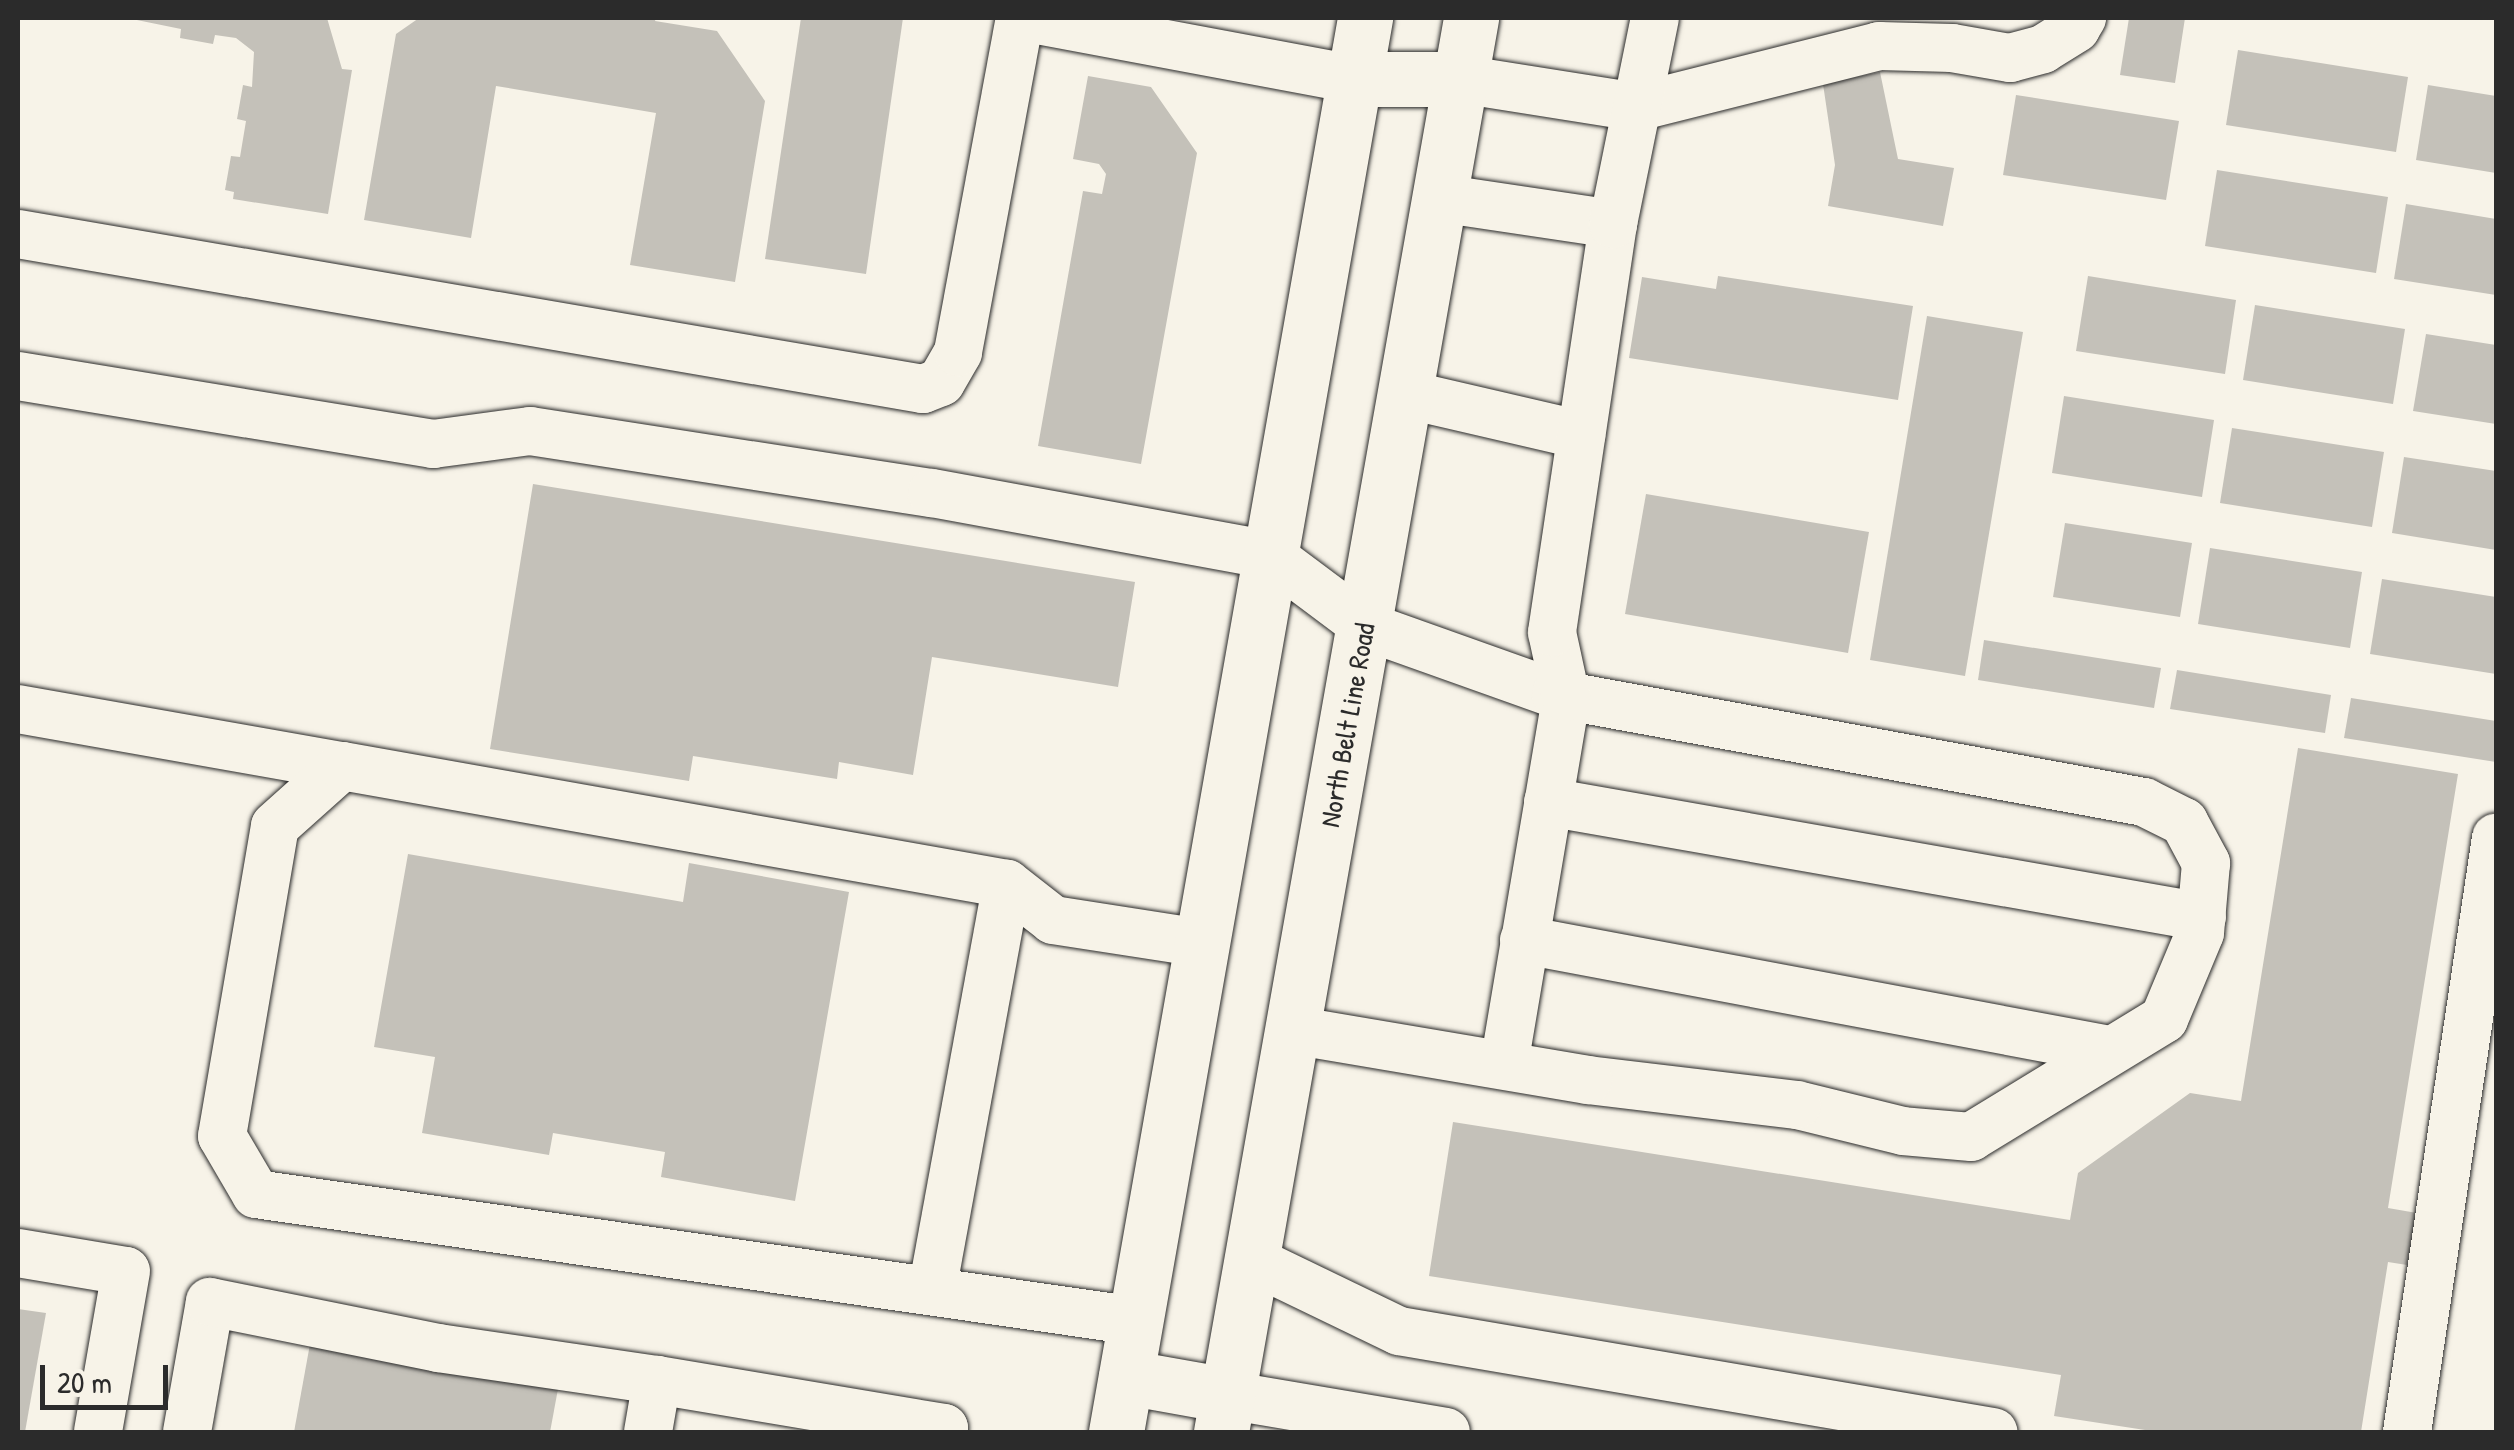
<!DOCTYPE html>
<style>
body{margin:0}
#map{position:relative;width:2514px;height:1450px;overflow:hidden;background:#f7f3e8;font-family:"Patrick Hand",sans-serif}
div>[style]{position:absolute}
.building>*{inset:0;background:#c4c1b9}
.roads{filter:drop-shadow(0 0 2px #2b2b2b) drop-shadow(0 0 2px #2b2b2b)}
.minor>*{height:48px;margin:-24px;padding:0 24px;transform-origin:24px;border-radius:24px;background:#f7f3e8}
.major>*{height:55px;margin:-27.5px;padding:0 27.5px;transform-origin:27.5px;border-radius:27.5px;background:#f7f3e8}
span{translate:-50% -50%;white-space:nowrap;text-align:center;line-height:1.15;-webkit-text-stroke:8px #f7f3e8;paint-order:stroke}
.street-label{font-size:28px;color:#2b2b2b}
.frame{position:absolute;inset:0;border:20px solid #2b2b2b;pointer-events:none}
.scale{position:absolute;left:40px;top:1365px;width:128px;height:45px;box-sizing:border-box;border:5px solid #2b2b2b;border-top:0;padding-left:12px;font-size:30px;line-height:35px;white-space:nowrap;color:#2b2b2b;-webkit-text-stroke:8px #f7f3e8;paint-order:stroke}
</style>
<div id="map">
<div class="building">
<div style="clip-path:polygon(127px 18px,327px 18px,342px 69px,352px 70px,328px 214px,233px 199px,234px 192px,225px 190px,231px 156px,240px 157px,246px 121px,237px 119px,243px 85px,252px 87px,254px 52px,236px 38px,215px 35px,213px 44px,180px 38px,181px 29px)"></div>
<div style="clip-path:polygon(419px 18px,656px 18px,655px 21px,717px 31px,765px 101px,735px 282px,630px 265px,656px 113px,496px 86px,471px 238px,364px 220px,396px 34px)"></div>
<div style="clip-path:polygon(801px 18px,903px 18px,866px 274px,765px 259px)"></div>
<div style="clip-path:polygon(2129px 18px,2185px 18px,2175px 83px,2120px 75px)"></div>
<div style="clip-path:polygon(2238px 50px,2408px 77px,2396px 152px,2226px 125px)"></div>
<div style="clip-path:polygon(1880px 72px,1898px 159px,1954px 168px,1943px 226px,1828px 206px,1835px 165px,1823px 84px)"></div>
<div style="clip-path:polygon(1088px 76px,1151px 87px,1197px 153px,1141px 464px,1038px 446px,1083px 191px,1102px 194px,1106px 174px,1099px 164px,1073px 159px)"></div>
<div style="clip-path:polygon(2428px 85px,2496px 96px,2496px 173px,2416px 160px)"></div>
<div style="clip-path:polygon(2016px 95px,2179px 121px,2166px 200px,2003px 175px)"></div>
<div style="clip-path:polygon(2217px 170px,2388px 197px,2376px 273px,2205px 246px)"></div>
<div style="clip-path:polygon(2406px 204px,2496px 219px,2496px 295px,2394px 279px)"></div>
<div style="clip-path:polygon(1718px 276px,1913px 306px,1898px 400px,1629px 358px,1642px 277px,1716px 289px)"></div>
<div style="clip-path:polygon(2088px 276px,2236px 300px,2225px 374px,2076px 351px)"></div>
<div style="clip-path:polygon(2255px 305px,2405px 329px,2393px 404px,2243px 380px)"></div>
<div style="clip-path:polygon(1927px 316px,2023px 332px,1965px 676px,1870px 660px)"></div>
<div style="clip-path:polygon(2426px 334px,2496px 345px,2496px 424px,2413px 411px)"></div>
<div style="clip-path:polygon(2064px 396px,2214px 420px,2202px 497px,2052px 473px)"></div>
<div style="clip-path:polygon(2232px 428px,2384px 452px,2372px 527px,2220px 503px)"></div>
<div style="clip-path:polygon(2404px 457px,2496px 471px,2496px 550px,2392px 533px)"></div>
<div style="clip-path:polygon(533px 484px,1135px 582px,1118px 687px,932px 657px,913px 775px,839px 762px,837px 779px,693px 756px,689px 781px,490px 749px)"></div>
<div style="clip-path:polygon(1646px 494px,1869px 532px,1848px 653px,1625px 614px)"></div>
<div style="clip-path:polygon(2065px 523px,2192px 543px,2180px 617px,2053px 597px)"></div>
<div style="clip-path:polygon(2210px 548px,2362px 572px,2350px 648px,2198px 624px)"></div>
<div style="clip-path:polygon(2382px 579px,2496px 597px,2496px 674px,2370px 654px)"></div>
<div style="clip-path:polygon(1984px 640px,2161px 668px,2154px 708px,1978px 680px)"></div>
<div style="clip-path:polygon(2177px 670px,2331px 695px,2325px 733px,2170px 709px)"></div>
<div style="clip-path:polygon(2351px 698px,2496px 721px,2496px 762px,2344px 738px)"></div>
<div style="clip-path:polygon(2298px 748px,2458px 774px,2388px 1208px,2434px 1216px,2426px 1268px,2388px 1262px,2361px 1432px,2158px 1432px,2054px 1416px,2061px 1375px,1429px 1276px,1453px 1122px,2070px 1220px,2078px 1173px,2190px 1093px,2241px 1101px)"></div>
<div style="clip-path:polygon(408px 854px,683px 902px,689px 863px,849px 892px,795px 1201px,661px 1177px,665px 1152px,553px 1133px,549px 1155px,422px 1133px,435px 1057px,374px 1047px)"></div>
<div style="clip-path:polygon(18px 1309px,46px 1313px,25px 1432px,18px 1432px)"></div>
<div style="clip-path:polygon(310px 1344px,558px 1389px,550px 1432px,294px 1432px)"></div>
</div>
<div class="roads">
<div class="minor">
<div style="left:1027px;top:18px;width:333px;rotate:10.6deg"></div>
<div style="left:1460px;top:79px;width:179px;rotate:9deg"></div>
<div style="left:1637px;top:107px;width:250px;rotate:-14.1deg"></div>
<div style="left:1879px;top:46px;width:73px;rotate:1.6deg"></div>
<div style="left:1952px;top:48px;width:59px;rotate:9.8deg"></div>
<div style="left:2010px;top:58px;width:34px;rotate:-15deg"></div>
<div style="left:2043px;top:49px;width:39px;rotate:-32deg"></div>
<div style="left:2076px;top:28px;width:12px;rotate:-59deg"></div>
<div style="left:1439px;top:198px;width:176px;rotate:8.5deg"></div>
<div style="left:18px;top:234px;width:918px;rotate:9.72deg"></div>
<div style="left:923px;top:389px;width:19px;rotate:-21deg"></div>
<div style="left:941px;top:382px;width:34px;rotate:-60deg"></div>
<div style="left:958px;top:352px;width:340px;rotate:-79.5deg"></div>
<div style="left:18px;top:376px;width:421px;rotate:9.3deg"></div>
<div style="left:433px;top:444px;width:98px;rotate:-7.6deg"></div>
<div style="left:530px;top:431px;width:407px;rotate:8.8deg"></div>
<div style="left:932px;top:493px;width:344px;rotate:10.4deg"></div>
<div style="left:1270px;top:555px;width:119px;rotate:36.8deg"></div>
<div style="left:1365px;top:626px;width:203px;rotate:19.6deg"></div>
<div style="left:1556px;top:694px;width:598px;rotate:10.41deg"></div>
<div style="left:2144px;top:802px;width:45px;rotate:26.6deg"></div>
<div style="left:2184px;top:822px;width:47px;rotate:61.8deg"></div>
<div style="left:2206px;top:863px;width:70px;rotate:94.9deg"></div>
<div style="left:2200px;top:933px;width:93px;rotate:112.7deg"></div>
<div style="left:2164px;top:1019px;width:226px;rotate:148.6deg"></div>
<div style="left:1971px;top:1137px;width:68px;rotate:-175deg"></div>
<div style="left:1903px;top:1131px;width:109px;rotate:-166.2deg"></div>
<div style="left:1797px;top:1105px;width:210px;rotate:-173.2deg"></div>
<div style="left:1588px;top:1080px;width:300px;rotate:-170.4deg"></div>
<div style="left:1405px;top:394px;width:181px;rotate:13.1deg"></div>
<div style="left:18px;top:709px;width:329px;rotate:10deg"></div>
<div style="left:1548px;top:802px;width:664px;rotate:9.97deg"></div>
<div style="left:1524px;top:940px;width:595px;rotate:10.65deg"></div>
<div style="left:1504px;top:1065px;width:373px;rotate:-80.4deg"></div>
<div style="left:1566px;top:697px;width:66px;rotate:-102.2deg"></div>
<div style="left:1552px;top:632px;width:413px;rotate:-81.5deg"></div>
<div style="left:1613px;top:224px;width:210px;rotate:-78.5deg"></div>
<div style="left:18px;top:1253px;width:109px;rotate:9.5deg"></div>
<div style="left:126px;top:1271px;width:163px;rotate:99.9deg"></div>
<div style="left:1252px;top:1260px;width:163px;rotate:25.8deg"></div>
<div style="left:1399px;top:1331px;width:603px;rotate:9.65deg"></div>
<div style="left:932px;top:1291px;width:414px;rotate:-79.6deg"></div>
<div style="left:1136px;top:1321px;width:889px;rotate:-171.79deg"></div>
<div style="left:256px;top:1194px;width:67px;rotate:-120.4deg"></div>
<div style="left:222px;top:1136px;width:314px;rotate:-80.3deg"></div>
<div style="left:275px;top:826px;width:90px;rotate:-41.8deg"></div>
<div style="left:342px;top:766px;width:675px;rotate:10.06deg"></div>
<div style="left:1007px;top:884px;width:58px;rotate:38deg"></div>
<div style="left:1053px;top:920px;width:151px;rotate:8.8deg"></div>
<div style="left:1227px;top:1395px;width:222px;rotate:9.6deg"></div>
<div style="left:187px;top:1432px;width:132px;rotate:-80deg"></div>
<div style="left:210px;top:1302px;width:233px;rotate:11.4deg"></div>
<div style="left:438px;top:1348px;width:221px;rotate:8.3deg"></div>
<div style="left:648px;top:1432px;width:53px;rotate:-80.2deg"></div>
<div style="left:657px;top:1380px;width:291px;rotate:9.5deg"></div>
<div style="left:944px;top:1428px;width:4px;rotate:104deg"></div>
<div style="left:2407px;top:1432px;width:601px;rotate:-81.48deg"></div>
</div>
<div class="major">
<div style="left:1354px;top:79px;width:106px"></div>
<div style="left:1126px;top:1377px;width:103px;rotate:10.1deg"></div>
<div style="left:1116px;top:1432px;width:1436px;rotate:-80.01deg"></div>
<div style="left:1221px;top:1432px;width:1436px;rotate:-79.97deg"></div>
</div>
</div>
<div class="street-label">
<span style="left:1347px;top:725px;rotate:-80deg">North Belt Line Road</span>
</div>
<div class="frame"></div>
<div class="scale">20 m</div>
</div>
